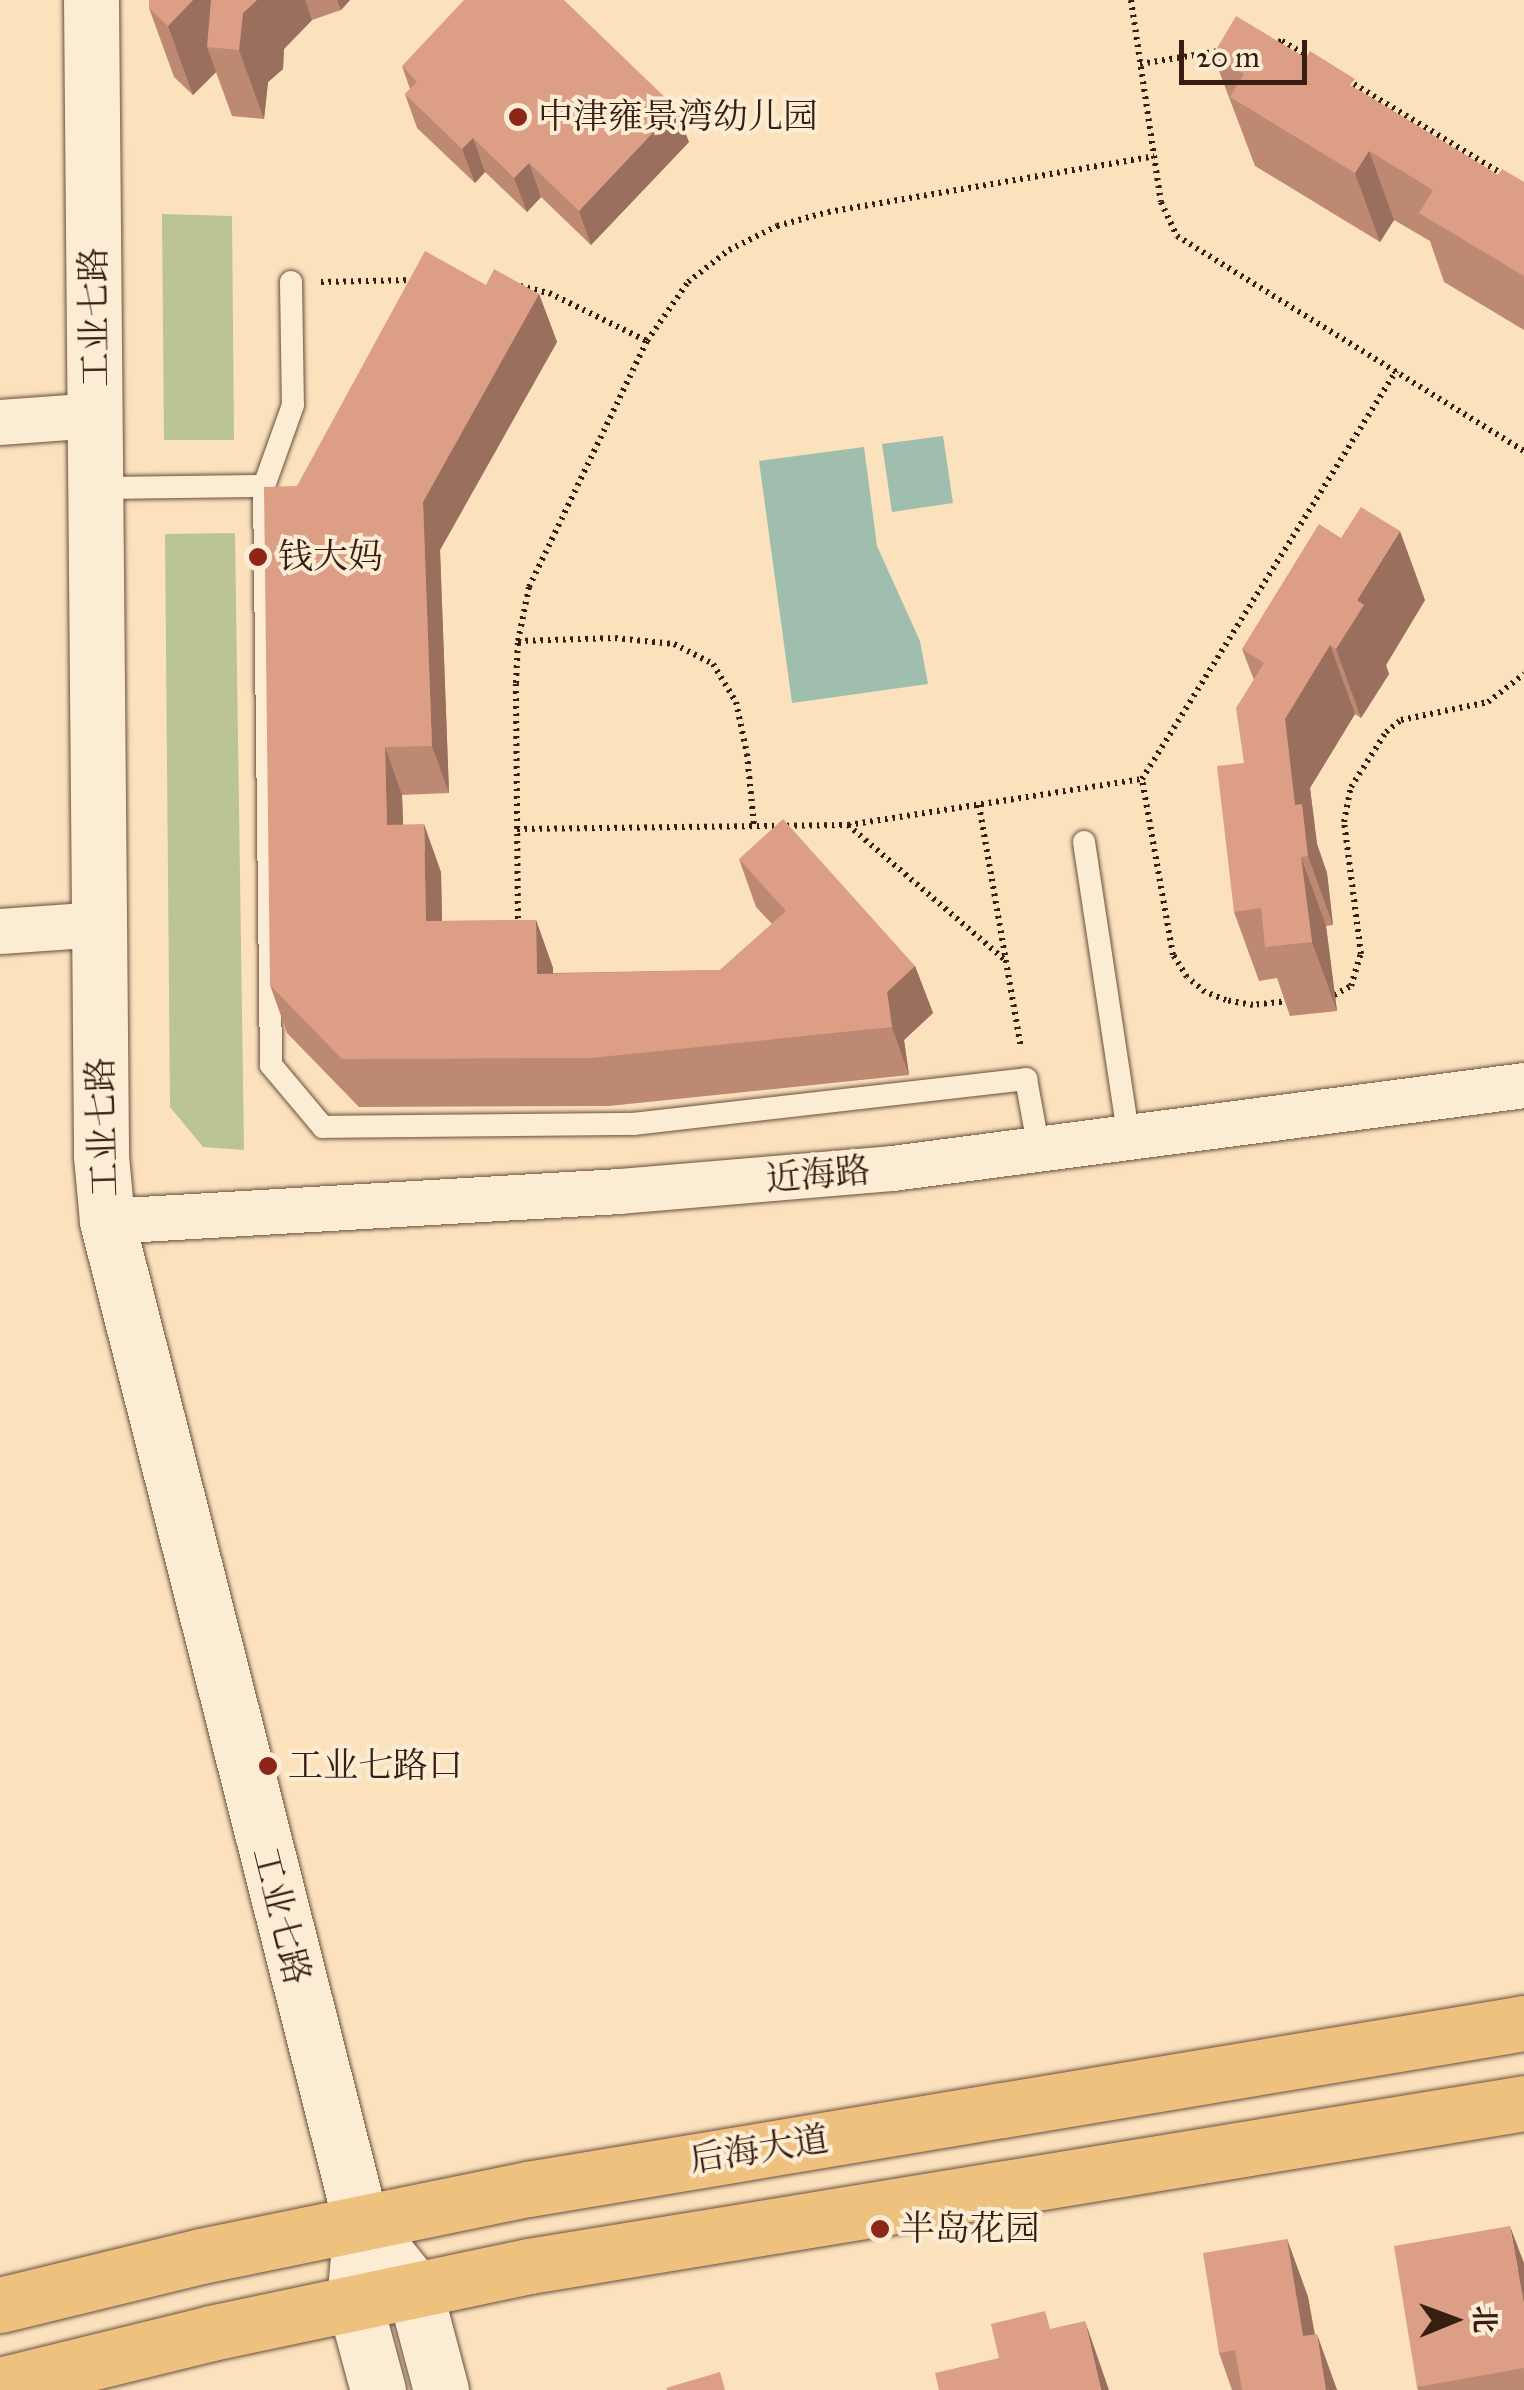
<!DOCTYPE html>
<meta charset="utf-8">
<style>
body{margin:0}
#map{position:relative;width:1524px;height:2390px;overflow:hidden;background:#fbe2bd;font-family:"IM FELL Great Primer","Noto Serif SC",serif}
div>[style]{position:absolute}
.green>*{inset:0;background:#bac494}
.water>*{inset:0;background:#9fbeae}
.path>*{height:6px;margin-top:-3px;transform-origin:0;background:repeating-linear-gradient(90deg,#381d13 0 2.5px,transparent 0 7.5px)}
.roads{filter:drop-shadow(0 0 2px #694e3e) drop-shadow(0 0 2px #694e3e)}
.lane>*{height:22px;margin:-11px;padding:0 11px;transform-origin:11px;border-radius:11px;background:#fcecd4}
.street>*{height:45px;margin:-22.5px;padding:0 22.5px;transform-origin:22.5px;border-radius:22.5px;background:#fcecd4}
.secondary>*{height:55px;margin:-27.5px;padding:0 27.5px;transform-origin:27.5px;border-radius:27.5px;background:#fcecd4}
.primary>*{height:55px;margin:-27.5px;padding:0 27.5px;transform-origin:27.5px;border-radius:27.5px;background:#eec17e}
.wall>*{inset:0;background:#bd8972}
.shaded-wall>*{inset:0;background:#9a6f5d}
.building>*{inset:0;background:#dc9f85}
.dots>*{width:28px;height:28px;translate:-50% -50%;box-sizing:border-box;border:5px solid #fcecd4;border-radius:50%}
span{translate:-50% -50%;white-space:nowrap;text-align:center;line-height:1.15;-webkit-text-stroke:8px #fcecd4;paint-order:stroke}
.poi-label{font-size:35px;color:#381d13}
.left{translate:0 -50%;text-align:left}
.street-label{font-size:35px;color:#381d13}
.north{position:absolute;left:1404px;top:2270px;width:100px;height:100px;-webkit-text-stroke:8px #fcecd4;paint-order:stroke;rotate:89deg;font-size:28px;font-weight:700;line-height:40px;text-align:center;color:#381d13}
.north::after{content:'';display:block;margin:auto;width:35px;height:45px;background:#381d13;clip-path:polygon(50% 0,100% 100%,50% 72%,0 100%)}
.scale{position:absolute;left:1179px;top:40px;width:128px;height:45px;box-sizing:border-box;border:5px solid #381d13;border-top:0;padding-left:12px;font-size:30px;line-height:35px;white-space:nowrap;color:#381d13;-webkit-text-stroke:8px #fcecd4;paint-order:stroke}
</style>
<div id="map">
<div class="green">
<div style="clip-path:polygon(162px 214px,232px 216px,234px 440px,164px 440px)"></div>
<div style="clip-path:polygon(235px 533px,244px 1150px,203px 1147px,170px 1107px,165px 534px)"></div>
</div>
<div class="water">
<div style="clip-path:polygon(943px 436px,953px 503px,892px 512px,882px 444px)"></div>
<div style="clip-path:polygon(864px 447px,877px 546px,920px 641px,928px 684px,792px 703px,759px 461px)"></div>
</div>
<div class="path">
<div style="left:1131px;top:0;width:204px;rotate:81.6deg"></div>
<div style="left:1161px;top:202px;width:38px;rotate:65deg"></div>
<div style="left:1177px;top:236px;width:408px;rotate:31.8deg"></div>
<div style="left:1271px;top:43px;width:11px;rotate:-10deg"></div>
<div style="left:1282px;top:41px;width:36px;rotate:30deg"></div>
<div style="left:1140px;top:64px;width:80px;rotate:-9.3deg"></div>
<div style="left:1354px;top:84px;width:178px;rotate:31.2deg"></div>
<div style="left:321px;top:282px;width:92px;rotate:-1.2deg"></div>
<div style="left:520px;top:286px;width:30px;rotate:14deg"></div>
<div style="left:549px;top:293px;width:109px;rotate:26.1deg"></div>
<div style="left:518px;top:641px;width:97px;rotate:-1.8deg"></div>
<div style="left:615px;top:638px;width:59px;rotate:5.8deg"></div>
<div style="left:674px;top:644px;width:44px;rotate:27.1deg"></div>
<div style="left:713px;top:664px;width:44px;rotate:58.8deg"></div>
<div style="left:736px;top:702px;width:53px;rotate:78.1deg"></div>
<div style="left:747px;top:754px;width:72px;rotate:84.4deg"></div>
<div style="left:979px;top:805px;width:247px;rotate:80.2deg"></div>
<div style="left:848px;top:825px;width:206px;rotate:40.7deg"></div>
<div style="left:517px;top:829px;width:331px;rotate:-0.7deg"></div>
<div style="left:848px;top:825px;width:298px;rotate:-8.9deg"></div>
<div style="left:518px;top:926px;width:243px;rotate:-90.5deg"></div>
<div style="left:516px;top:683px;width:42px;rotate:-87.3deg"></div>
<div style="left:518px;top:641px;width:55px;rotate:-78.5deg"></div>
<div style="left:529px;top:587px;width:273px;rotate:-64.4deg"></div>
<div style="left:647px;top:341px;width:72px;rotate:-55.2deg"></div>
<div style="left:688px;top:282px;width:52px;rotate:-38deg"></div>
<div style="left:729px;top:250px;width:54px;rotate:-26.6deg"></div>
<div style="left:777px;top:226px;width:53px;rotate:-15.4deg"></div>
<div style="left:828px;top:212px;width:331px;rotate:-9.7deg"></div>
<div style="left:1334px;top:995px;width:19px;rotate:-28deg"></div>
<div style="left:1351px;top:986px;width:34px;rotate:-73deg"></div>
<div style="left:1361px;top:954px;width:133px;rotate:-97.3deg"></div>
<div style="left:1344px;top:822px;width:36px;rotate:-79deg"></div>
<div style="left:1351px;top:787px;width:65px;rotate:-57.5deg"></div>
<div style="left:1386px;top:732px;width:19px;rotate:-39deg"></div>
<div style="left:1401px;top:720px;width:89px;rotate:-11.7deg"></div>
<div style="left:1488px;top:702px;width:46px;rotate:-37.9deg"></div>
<div style="left:1289px;top:1001px;width:36px;rotate:174deg"></div>
<div style="left:1253px;top:1005px;width:27px;rotate:-170deg"></div>
<div style="left:1226px;top:1000px;width:22px;rotate:-159deg"></div>
<div style="left:1205px;top:992px;width:23px;rotate:-140deg"></div>
<div style="left:1187px;top:977px;width:26px;rotate:-122deg"></div>
<div style="left:1173px;top:955px;width:179px;rotate:-100deg"></div>
<div style="left:1142px;top:779px;width:481px;rotate:-58.1deg"></div>
</div>
<div class="roads">
<div class="lane">
<div style="left:291px;top:282px;width:123px;rotate:89.1deg"></div>
<div style="left:293px;top:405px;width:86px;rotate:109.7deg"></div>
<div style="left:264px;top:486px;width:579px;rotate:89.31deg"></div>
<div style="left:271px;top:1065px;width:81px;rotate:50deg"></div>
<div style="left:323px;top:1127px;width:310px;rotate:-0.6deg"></div>
<div style="left:633px;top:1124px;width:396px;rotate:-6.5deg"></div>
<div style="left:1026px;top:1079px;width:72px;rotate:79.6deg"></div>
<div style="left:96px;top:488px;width:168px;rotate:-0.7deg"></div>
<div style="left:1084px;top:842px;width:300px;rotate:81.4deg"></div>
</div>
<div class="street">
<div style="left:0;top:422px;width:96px;rotate:-4.2deg"></div>
<div style="left:0;top:931px;width:99px;rotate:-4deg"></div>
<div style="left:107px;top:1221px;width:513px;rotate:-3.35deg"></div>
<div style="left:619px;top:1191px;width:274px;rotate:-4.8deg"></div>
<div style="left:892px;top:1168px;width:637px;rotate:-7.48deg"></div>
</div>
<div class="secondary">
<div style="left:91px;top:0;width:1156px;rotate:89.5deg"></div>
<div style="left:101px;top:1156px;width:65px;rotate:84.7deg"></div>
<div style="left:107px;top:1221px;width:1034px;rotate:75.78deg"></div>
<div style="left:361px;top:2223px;width:78px;rotate:95.1deg"></div>
<div style="left:354px;top:2301px;width:92px;rotate:74.9deg"></div>
<div style="left:385px;top:2252px;width:46px;rotate:51.1deg"></div>
<div style="left:414px;top:2288px;width:106px;rotate:75.2deg"></div>
</div>
<div class="primary">
<div style="left:0;top:2305px;width:207px;rotate:-13.7deg"></div>
<div style="left:201px;top:2256px;width:334px;rotate:-11.6deg"></div>
<div style="left:528px;top:2189px;width:1010px;rotate:-9.46deg"></div>
<div style="left:0;top:2385px;width:217px;rotate:-13.8deg"></div>
<div style="left:211px;top:2333px;width:325px;rotate:-11.9deg"></div>
<div style="left:529px;top:2266px;width:1008px;rotate:-9.3deg"></div>
</div>
</div>
<div class="wall">
<div style="clip-path:polygon(149px 0,350px 0,341px 10px,312px 20px,284px 49px,283px 69px,268px 82px,264px 119px,232px 116px,216px 72px,193px 95px,174px 77px,149px 8px)"></div>
<div style="clip-path:polygon(1213px 55px,1359px 90px,1498px 175px,1524px 182px,1524px 330px,1444px 282px,1430px 241px,1394px 220px,1380px 242px,1255px 166px)"></div>
<div style="clip-path:polygon(402px 66px,689px 142px,591px 245px,541px 197px,527px 212px,485px 172px,475px 183px,417px 128px,405px 94px,410px 89px)"></div>
<div style="clip-path:polygon(486px 285px,539px 294px,557px 342px,440px 550px,449px 793px,402px 795px,403px 824px,441px 872px,442px 921px,536px 920px,553px 968px,553px 973px,720px 970px,772px 924px,756px 907px,739px 859px,915px 966px,933px 1013px,904px 1040px,909px 1075px,609px 1106px,359px 1107px,287px 1033px,270px 985px,297px 486px)"></div>
<div style="clip-path:polygon(1425px 600px,1386px 665px,1389px 674px,1361px 718px,1355px 714px,1310px 788px,1317px 844px,1327px 873px,1333px 925px,1326px 926px,1337px 1011px,1290px 1016px,1277px 978px,1259px 981px,1234px 912px,1244px 763px,1254px 680px,1242px 649px)"></div>
<div style="clip-path:polygon(1287px 2239px,1308px 2297px,1315px 2334px,1337px 2390px,1232px 2390px,1219px 2353px)"></div>
<div style="clip-path:polygon(1524px 2263px,1524px 2390px,1418px 2390px,1417px 2387px)"></div>
</div>
<div class="shaded-wall">
<div style="clip-path:polygon(193px 0,220px 0,207px 47px,216px 72px,193px 95px,168px 26px)"></div>
<div style="clip-path:polygon(257px 0,305px 0,312px 20px,284px 49px,283px 69px,268px 82px,264px 119px,239px 50px,243px 13px)"></div>
<div style="clip-path:polygon(337px 0,350px 0,341px 10px)"></div>
<div style="clip-path:polygon(676px 108px,689px 142px,591px 245px,579px 211px)"></div>
<div style="clip-path:polygon(473px 138px,485px 172px,475px 183px,462px 149px)"></div>
<div style="clip-path:polygon(1369px 151px,1394px 220px,1380px 242px,1355px 173px)"></div>
<div style="clip-path:polygon(529px 163px,541px 197px,527px 212px,514px 178px)"></div>
<div style="clip-path:polygon(539px 294px,557px 342px,440px 550px,449px 793px,432px 746px,423px 502px)"></div>
<div style="clip-path:polygon(1400px 531px,1425px 600px,1386px 665px,1389px 674px,1361px 718px,1336px 649px,1357px 600px)"></div>
<div style="clip-path:polygon(1330px 645px,1355px 714px,1310px 788px,1317px 844px,1327px 873px,1333px 925px,1308px 856px,1295px 805px,1285px 719px)"></div>
<div style="clip-path:polygon(385px 747px,402px 795px,405px 872px,387px 825px)"></div>
<div style="clip-path:polygon(424px 824px,441px 872px,443px 969px,426px 921px)"></div>
<div style="clip-path:polygon(1301px 857px,1326px 926px,1337px 1011px,1312px 942px)"></div>
<div style="clip-path:polygon(536px 920px,553px 968px,554px 1021px,537px 974px)"></div>
<div style="clip-path:polygon(915px 966px,933px 1013px,904px 1040px,909px 1075px,892px 1027px,887px 992px)"></div>
<div style="clip-path:polygon(1510px 2226px,1524px 2263px,1524px 2304px)"></div>
<div style="clip-path:polygon(1287px 2239px,1308px 2297px,1324px 2390px,1303px 2336px)"></div>
<div style="clip-path:polygon(1085px 2321px,1109px 2390px,1101px 2390px)"></div>
<div style="clip-path:polygon(1317px 2334px,1337px 2390px,1326px 2390px)"></div>
</div>
<div class="building">
<div style="clip-path:polygon(149px 0,193px 0,168px 26px,149px 8px)"></div>
<div style="clip-path:polygon(211px 0,257px 0,243px 13px,239px 50px,207px 47px)"></div>
<div style="clip-path:polygon(464px 0,564px 0,676px 108px,579px 211px,529px 163px,514px 178px,473px 138px,462px 149px,405px 94px,417px 82px,402px 66px)"></div>
<div style="clip-path:polygon(1236px 16px,1306px 58px,1310px 51px,1355px 79px,1350px 85px,1498px 175px,1502px 169px,1524px 182px,1524px 276px,1419px 213px,1433px 190px,1369px 151px,1355px 173px,1230px 97px,1244px 74px,1213px 55px)"></div>
<div style="clip-path:polygon(425px 251px,486px 285px,494px 269px,539px 294px,423px 502px,432px 746px,385px 747px,387px 825px,424px 824px,426px 921px,536px 920px,537px 974px,720px 970px,786px 911px,739px 859px,783px 819px,915px 966px,887px 992px,892px 1027px,591px 1058px,342px 1059px,270px 985px,264px 487px,297px 486px)"></div>
<div style="clip-path:polygon(1361px 507px,1400px 531px,1357px 600px,1364px 605px,1336px 649px,1330px 645px,1285px 719px,1295px 805px,1302px 804px,1308px 856px,1301px 857px,1312px 942px,1265px 947px,1261px 908px,1234px 912px,1217px 766px,1244px 763px,1236px 708px,1264px 663px,1242px 649px,1319px 524px,1341px 538px)"></div>
<div style="clip-path:polygon(1510px 2226px,1524px 2304px,1524px 2368px,1417px 2387px,1394px 2246px)"></div>
<div style="clip-path:polygon(1287px 2239px,1303px 2336px,1317px 2334px,1326px 2390px,1242px 2390px,1235px 2350px,1219px 2353px,1203px 2253px)"></div>
<div style="clip-path:polygon(1045px 2311px,1050px 2329px,1085px 2321px,1101px 2390px,939px 2390px,935px 2373px,999px 2358px,991px 2324px)"></div>
<div style="clip-path:polygon(720px 2372px,725px 2390px,667px 2390px,666px 2388px)"></div>
</div>
<div class="dots">
<div style="left:518px;top:117px;background:#8f2418"></div>
<div style="left:258px;top:557px;background:#8f2418"></div>
<div style="left:268px;top:1766px;background:#8f2418"></div>
<div style="left:880px;top:2229px;background:#8f2418"></div>
</div>
<div class="poi-label">
<span class="left" style="left:538px;top:117px">中津雍景湾幼儿园</span>
<span class="left" style="left:278px;top:557px">钱大妈</span>
<span class="left" style="left:288px;top:1766px">工业七路口</span>
<span class="left" style="left:900px;top:2229px">半岛花园</span>
</div>
<div class="street-label">
<span style="left:95px;top:317px;rotate:-91deg">工业七路</span>
<span style="left:103px;top:1127px;rotate:-92deg">工业七路</span>
<span style="left:818px;top:1175px;rotate:-5deg">近海路</span>
<span style="left:281px;top:1916px;rotate:76deg">工业七路</span>
<span style="left:759px;top:2150px;rotate:-9deg">后海大道</span>
</div>
<div class="north">北</div>
<div class="scale">20 m</div>
</div>
